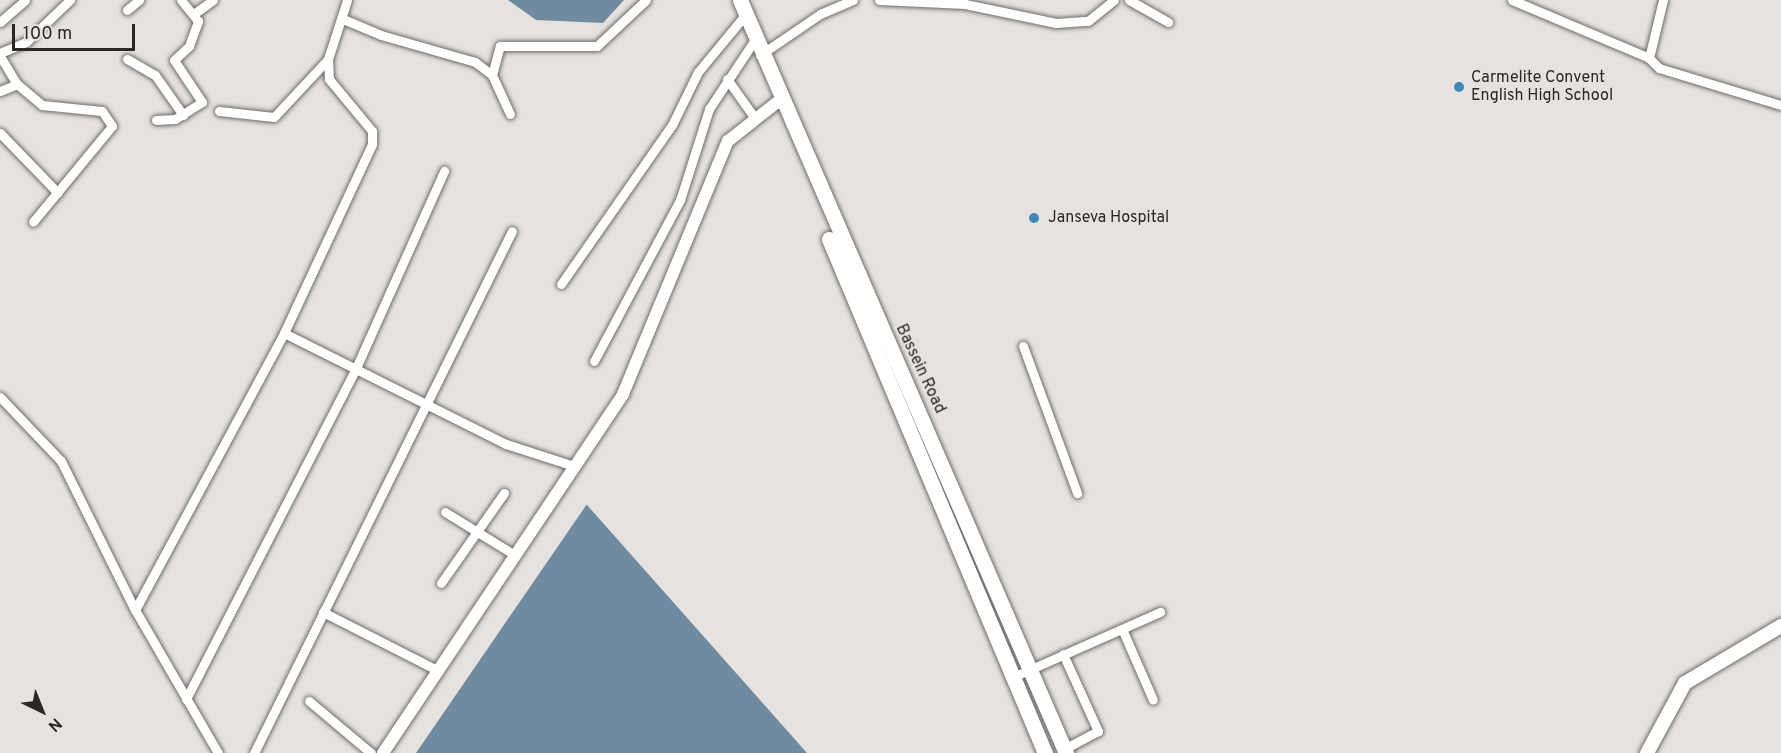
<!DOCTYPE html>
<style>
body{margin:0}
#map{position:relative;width:1781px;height:753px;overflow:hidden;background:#e5e2df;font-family:Overpass,sans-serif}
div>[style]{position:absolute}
.water>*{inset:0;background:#708b9f}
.roads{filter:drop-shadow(0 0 2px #6e6c6a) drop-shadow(0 0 2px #6e6c6a)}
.minor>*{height:9px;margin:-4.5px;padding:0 4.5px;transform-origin:4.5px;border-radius:4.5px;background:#fff}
.tertiary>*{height:12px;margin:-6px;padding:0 6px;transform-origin:6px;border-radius:6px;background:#fff}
.secondary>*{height:14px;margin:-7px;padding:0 7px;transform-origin:7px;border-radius:7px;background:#fff}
.primary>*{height:15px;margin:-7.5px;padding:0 7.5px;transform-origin:7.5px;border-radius:7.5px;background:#fff}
.dots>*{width:16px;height:16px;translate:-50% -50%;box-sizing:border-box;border:3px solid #e5e2df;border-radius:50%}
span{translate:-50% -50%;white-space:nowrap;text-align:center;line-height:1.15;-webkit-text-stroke:4.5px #e5e2df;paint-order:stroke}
.poi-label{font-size:16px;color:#292827}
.left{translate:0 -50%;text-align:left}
.street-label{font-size:16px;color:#292827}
.north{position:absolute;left:12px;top:681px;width:60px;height:60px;-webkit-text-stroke:4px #e5e2df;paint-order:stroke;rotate:137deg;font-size:16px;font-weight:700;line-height:24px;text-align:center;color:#292827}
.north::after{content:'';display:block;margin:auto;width:21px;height:27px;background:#292827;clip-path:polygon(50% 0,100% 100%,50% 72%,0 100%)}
.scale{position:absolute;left:12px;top:24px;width:123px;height:27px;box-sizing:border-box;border:3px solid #292827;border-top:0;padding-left:8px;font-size:18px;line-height:21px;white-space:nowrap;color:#292827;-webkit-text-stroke:4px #e5e2df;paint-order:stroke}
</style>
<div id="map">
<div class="water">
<div style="clip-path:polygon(508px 0,624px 0,603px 23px,536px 20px)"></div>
<div style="clip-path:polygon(587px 504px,587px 505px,807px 753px,416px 753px)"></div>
</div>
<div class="roads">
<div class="minor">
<div style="left:879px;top:0;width:86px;rotate:2.7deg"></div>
<div style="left:965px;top:4px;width:93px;rotate:11.8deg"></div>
<div style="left:1056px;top:23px;width:32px;rotate:-4deg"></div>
<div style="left:1088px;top:21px;width:33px;rotate:-39deg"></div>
<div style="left:1129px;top:0;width:45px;rotate:29.4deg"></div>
<div style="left:1512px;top:0;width:149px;rotate:22.9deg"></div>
<div style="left:1663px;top:0;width:60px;rotate:103.6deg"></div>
<div style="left:1649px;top:58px;width:14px;rotate:45deg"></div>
<div style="left:1659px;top:68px;width:127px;rotate:16.9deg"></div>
<div style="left:127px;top:10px;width:16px;rotate:-40deg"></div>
<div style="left:195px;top:13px;width:22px;rotate:-36deg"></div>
<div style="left:343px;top:19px;width:41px;rotate:22.8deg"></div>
<div style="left:381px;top:35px;width:98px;rotate:16deg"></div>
<div style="left:475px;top:62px;width:21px;rotate:37deg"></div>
<div style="left:492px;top:75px;width:43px;rotate:65.2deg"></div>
<div style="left:0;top:22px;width:33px;rotate:-41deg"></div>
<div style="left:0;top:53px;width:28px;rotate:-23deg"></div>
<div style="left:26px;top:42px;width:61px;rotate:-43.7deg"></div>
<div style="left:760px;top:55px;width:73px;rotate:-34.3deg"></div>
<div style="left:820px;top:14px;width:36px;rotate:-23deg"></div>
<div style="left:0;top:56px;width:33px;rotate:59deg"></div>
<div style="left:17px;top:84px;width:33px;rotate:40deg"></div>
<div style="left:42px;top:105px;width:60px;rotate:5.7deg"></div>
<div style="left:102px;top:111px;width:18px;rotate:56deg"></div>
<div style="left:112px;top:126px;width:124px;rotate:129.5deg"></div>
<div style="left:127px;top:59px;width:32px;rotate:30deg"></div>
<div style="left:155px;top:75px;width:49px;rotate:55deg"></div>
<div style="left:492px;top:75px;width:30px;rotate:-75deg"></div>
<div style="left:500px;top:46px;width:97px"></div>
<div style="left:597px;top:46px;width:67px;rotate:-43.2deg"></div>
<div style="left:727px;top:79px;width:47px;rotate:54.6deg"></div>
<div style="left:0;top:91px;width:18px;rotate:-22deg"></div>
<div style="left:219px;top:111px;width:55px;rotate:6.2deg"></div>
<div style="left:274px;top:117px;width:79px;rotate:-47deg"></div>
<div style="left:156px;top:120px;width:19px;rotate:-3deg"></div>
<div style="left:175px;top:119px;width:32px;rotate:-32deg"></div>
<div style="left:202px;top:102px;width:50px;rotate:-123.7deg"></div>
<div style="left:174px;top:60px;width:21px;rotate:-43deg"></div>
<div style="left:189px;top:46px;width:27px;rotate:-70deg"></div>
<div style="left:198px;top:21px;width:27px;rotate:-129deg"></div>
<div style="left:0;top:133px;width:83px;rotate:46deg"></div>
<div style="left:561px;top:284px;width:194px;rotate:-55.1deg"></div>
<div style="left:672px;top:125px;width:59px;rotate:-63.9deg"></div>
<div style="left:698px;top:72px;width:75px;rotate:-50.4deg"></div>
<div style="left:284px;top:333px;width:208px;rotate:-65deg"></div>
<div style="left:372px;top:144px;width:13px;rotate:-90deg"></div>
<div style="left:372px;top:131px;width:67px;rotate:-129.6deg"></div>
<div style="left:329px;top:79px;width:20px;rotate:-93deg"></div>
<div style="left:328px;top:59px;width:62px;rotate:-72.1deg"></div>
<div style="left:1023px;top:346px;width:157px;rotate:69.8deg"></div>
<div style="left:594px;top:361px;width:183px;rotate:-61.9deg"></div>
<div style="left:680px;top:200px;width:96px;rotate:-72.3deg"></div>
<div style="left:709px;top:109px;width:85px;rotate:-56.5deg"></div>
<div style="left:0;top:397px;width:88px;rotate:46.4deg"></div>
<div style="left:61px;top:461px;width:166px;rotate:63.6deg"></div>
<div style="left:445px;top:512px;width:82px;rotate:31.6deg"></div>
<div style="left:441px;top:583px;width:110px;rotate:-55deg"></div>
<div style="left:323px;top:612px;width:130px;rotate:27deg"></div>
<div style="left:1122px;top:629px;width:77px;rotate:66.4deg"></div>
<div style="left:1063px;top:654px;width:85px;rotate:65.6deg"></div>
<div style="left:1098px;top:731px;width:38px;rotate:152deg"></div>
<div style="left:1013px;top:677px;width:161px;rotate:-23.9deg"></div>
<div style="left:186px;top:699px;width:372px;rotate:-62.8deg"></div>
<div style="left:356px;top:368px;width:216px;rotate:-65.9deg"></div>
<div style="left:309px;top:701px;width:81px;rotate:40deg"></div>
<div style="left:218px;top:753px;width:165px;rotate:-120.1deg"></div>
<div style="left:135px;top:610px;width:315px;rotate:-61.7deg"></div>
<div style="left:284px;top:333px;width:248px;rotate:26.6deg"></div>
<div style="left:506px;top:444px;width:71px;rotate:17.9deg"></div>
<div style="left:254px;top:753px;width:582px;rotate:-63.7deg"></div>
</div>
<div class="tertiary">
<div style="left:383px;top:753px;width:432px;rotate:-56.2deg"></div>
<div style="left:623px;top:394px;width:274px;rotate:-67.5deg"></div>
<div style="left:728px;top:141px;width:66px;rotate:-38.3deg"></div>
</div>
<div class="secondary">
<div style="left:1647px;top:753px;width:80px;rotate:-61.5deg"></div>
<div style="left:1685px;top:683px;width:112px;rotate:-30.7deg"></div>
</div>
<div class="primary">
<div style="left:740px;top:0;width:821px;rotate:66.59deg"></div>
<div style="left:829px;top:239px;width:558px;rotate:67.21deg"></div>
</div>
</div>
<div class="dots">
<div style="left:1459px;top:87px;background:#3b88ba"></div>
<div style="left:1034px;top:218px;background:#3b88ba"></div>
</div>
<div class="poi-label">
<span class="left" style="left:1471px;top:87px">Carmelite Convent<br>English High School</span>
<span class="left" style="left:1048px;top:218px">Janseva Hospital</span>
</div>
<div class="street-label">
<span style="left:920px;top:369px;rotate:65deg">Bassein Road</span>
</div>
<div class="north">N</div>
<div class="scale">100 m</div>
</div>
